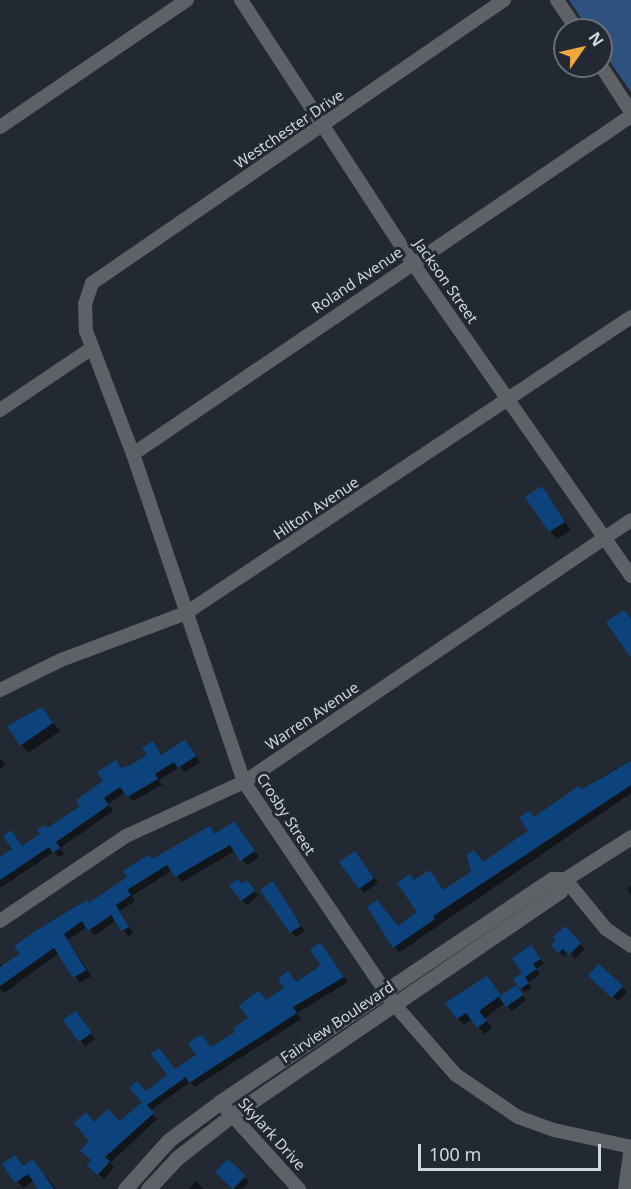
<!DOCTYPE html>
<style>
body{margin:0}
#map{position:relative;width:631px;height:1189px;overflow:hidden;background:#222932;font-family:"Noto Sans",sans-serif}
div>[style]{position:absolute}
.green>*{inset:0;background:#2e527d}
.shadow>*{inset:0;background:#0007}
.building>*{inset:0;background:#0d437c}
.minor>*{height:14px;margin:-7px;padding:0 7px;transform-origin:7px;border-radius:7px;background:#5e6267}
.tertiary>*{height:15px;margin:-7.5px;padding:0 7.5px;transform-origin:7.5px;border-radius:7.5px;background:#5e6267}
span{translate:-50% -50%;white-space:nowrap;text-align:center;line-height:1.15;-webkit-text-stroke:6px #222932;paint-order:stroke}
.street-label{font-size:15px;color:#d2d7dd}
.north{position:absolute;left:553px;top:18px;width:60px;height:60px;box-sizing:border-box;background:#222932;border:2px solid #686f76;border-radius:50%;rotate:56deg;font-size:16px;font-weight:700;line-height:24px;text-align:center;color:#d2d7dd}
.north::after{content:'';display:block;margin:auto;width:21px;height:27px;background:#eea83c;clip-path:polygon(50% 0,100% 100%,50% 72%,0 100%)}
.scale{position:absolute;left:418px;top:1144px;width:183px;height:27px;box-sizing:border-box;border:3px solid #d2d7dd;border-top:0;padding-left:8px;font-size:18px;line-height:21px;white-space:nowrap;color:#d2d7dd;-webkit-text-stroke:4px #222932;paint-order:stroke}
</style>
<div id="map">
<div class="green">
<div style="clip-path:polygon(569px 0,631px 0,631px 92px,601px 49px,601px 30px,589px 30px)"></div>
</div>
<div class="shadow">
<div style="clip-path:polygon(542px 488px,571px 530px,557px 539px,550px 531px)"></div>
<div style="clip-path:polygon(42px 709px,60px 731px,29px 752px,21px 745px)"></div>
<div style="clip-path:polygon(185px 742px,200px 762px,185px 772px,180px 767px,159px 780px,162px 785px,133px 801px,125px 792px,108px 804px,113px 811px,60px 848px,64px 854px,59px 857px,54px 852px,0 888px,0 859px,14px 849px,11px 832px,23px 847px,82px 806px,105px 781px,115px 761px,122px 769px,129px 768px,149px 755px,153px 743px,162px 756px)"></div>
<div style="clip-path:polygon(0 758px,5px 765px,0 769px)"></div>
<div style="clip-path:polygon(631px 763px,631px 793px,400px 952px,394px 947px,398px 928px,419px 912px,415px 881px,429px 872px,444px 891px,473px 872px,474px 852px,484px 863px,530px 832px,535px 818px,617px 768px,619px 770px)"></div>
<div style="clip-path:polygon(210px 828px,216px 835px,239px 829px,259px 857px,247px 865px,235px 851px,182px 882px,172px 870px,132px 896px,135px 901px,120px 911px,133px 933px,128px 936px,116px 920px,95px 935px,87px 927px,68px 940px,91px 976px,80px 983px,59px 953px,4px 993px,0 989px,0 964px,3px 967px,152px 861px)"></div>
<div style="clip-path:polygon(359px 857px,378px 883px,364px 893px,360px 888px)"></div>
<div style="clip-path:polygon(272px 883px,305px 931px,296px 937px,291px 932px)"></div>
<div style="clip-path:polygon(242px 885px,251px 887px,258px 896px,247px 905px,242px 900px)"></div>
<div style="clip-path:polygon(631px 886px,631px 895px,627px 889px)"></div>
<div style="clip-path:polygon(565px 928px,585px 949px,575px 959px,569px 952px,564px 957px,553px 945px)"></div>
<div style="clip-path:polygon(320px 944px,348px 982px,297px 1013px,301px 1019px,195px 1087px,190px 1082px,150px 1111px,157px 1119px,110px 1163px,114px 1167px,104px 1179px,94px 1170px,91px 1141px,95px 1123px,120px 1123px,144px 1102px,146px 1093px,237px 1032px,267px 1001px,286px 988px,288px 973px,297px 984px,322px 964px)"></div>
<div style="clip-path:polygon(535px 951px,544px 964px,536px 969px,540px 974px,528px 982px,532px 988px,525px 992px,521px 988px)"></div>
<div style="clip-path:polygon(599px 966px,627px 992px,618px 1001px,590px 976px)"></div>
<div style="clip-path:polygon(487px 978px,502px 997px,520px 992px,526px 1000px,512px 1011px,505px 1003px,485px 1018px,492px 1028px,484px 1034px,472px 1019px,464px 1025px,458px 1018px)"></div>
<div style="clip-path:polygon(80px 1018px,95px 1039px,85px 1046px,65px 1020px)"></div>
<div style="clip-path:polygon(15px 1157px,24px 1167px,33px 1161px,56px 1189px,40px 1189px,34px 1180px,23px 1188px,4px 1164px)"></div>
<div style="clip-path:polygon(228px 1161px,249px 1182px,242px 1189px,235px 1189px,217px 1172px)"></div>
<div style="clip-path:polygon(196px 1181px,204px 1189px,189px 1189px)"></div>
</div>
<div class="building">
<div style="clip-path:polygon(542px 486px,565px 522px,549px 532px,525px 497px)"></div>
<div style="clip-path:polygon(624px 610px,631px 619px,631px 658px,606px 622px)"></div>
<div style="clip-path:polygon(42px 707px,53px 723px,20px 746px,7px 726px)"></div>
<div style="clip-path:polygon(185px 740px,196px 756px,178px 768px,174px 762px,155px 774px,158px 779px,127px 797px,120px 787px,104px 798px,109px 805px,56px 842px,60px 848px,53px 853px,49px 847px,0 880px,0 857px,12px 849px,3px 836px,11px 830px,22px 846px,40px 834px,37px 830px,45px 825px,47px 828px,80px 806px,76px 800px,103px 781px,97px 772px,116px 760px,121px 768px,129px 766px,147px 755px,142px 748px,153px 741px,161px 755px)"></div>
<div style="clip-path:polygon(631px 761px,631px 785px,433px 916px,435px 919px,393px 948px,367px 907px,377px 900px,398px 926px,417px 912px,397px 883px,410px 874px,414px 880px,430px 870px,443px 890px,471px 872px,467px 855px,474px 850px,483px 862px,528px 831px,519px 817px,529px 811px,534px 817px,579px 786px,582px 789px)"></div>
<div style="clip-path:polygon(234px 821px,255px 851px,240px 861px,230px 845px,175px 877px,167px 865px,127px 890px,131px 895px,116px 905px,129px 927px,121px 931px,111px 915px,88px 931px,82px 921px,64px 934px,86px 970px,73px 978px,54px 948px,0 986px,0 967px,20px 954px,14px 946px,34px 932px,87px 900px,89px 903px,127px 877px,123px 871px,148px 855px,152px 859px,210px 826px,215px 834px)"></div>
<div style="clip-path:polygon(355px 851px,374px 878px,359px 889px,339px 862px)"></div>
<div style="clip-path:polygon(238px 879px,242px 884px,247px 880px,255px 891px,241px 901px,229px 885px)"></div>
<div style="clip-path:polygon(273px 881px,301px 926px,290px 933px,260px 890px)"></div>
<div style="clip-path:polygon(565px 926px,581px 943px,569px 955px,563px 949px,558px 953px,551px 945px,556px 941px,553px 937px)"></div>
<div style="clip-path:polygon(320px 942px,344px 977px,293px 1007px,297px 1013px,277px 1026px,189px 1083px,186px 1077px,147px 1105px,154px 1113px,105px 1157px,110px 1161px,98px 1175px,87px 1166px,91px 1160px,80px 1151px,89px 1141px,74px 1123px,86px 1112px,94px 1122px,108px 1109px,120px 1121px,142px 1102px,129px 1088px,137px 1081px,146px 1091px,167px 1075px,151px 1054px,159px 1048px,175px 1069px,196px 1055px,188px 1044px,195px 1038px,202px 1035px,211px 1047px,235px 1032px,233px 1028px,248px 1018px,239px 1006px,250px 997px,259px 991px,266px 1000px,284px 988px,278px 978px,288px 971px,296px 982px,317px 968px,320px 964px,310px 950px)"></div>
<div style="clip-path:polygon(531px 945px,541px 959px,533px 964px,537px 969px,525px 977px,529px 983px,520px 989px,513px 979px,522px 973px,512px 958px)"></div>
<div style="clip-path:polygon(599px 964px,623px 986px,612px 998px,588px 976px)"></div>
<div style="clip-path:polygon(487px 976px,501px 995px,479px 1011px,487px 1021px,477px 1028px,466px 1013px,457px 1019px,445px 1003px)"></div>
<div style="clip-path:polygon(516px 985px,523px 995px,506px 1007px,499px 997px)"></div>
<div style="clip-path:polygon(76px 1011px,92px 1033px,79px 1042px,63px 1020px)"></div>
<div style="clip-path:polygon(15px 1155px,23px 1166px,33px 1159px,54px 1189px,38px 1189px,28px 1174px,15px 1183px,2px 1164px)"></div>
<div style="clip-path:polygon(228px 1159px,246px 1176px,233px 1189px,215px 1172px)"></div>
</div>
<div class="minor">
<div style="left:241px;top:0;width:313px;rotate:56.9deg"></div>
<div style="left:412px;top:262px;width:383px;rotate:55.1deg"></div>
<div style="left:504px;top:0;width:500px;rotate:145.5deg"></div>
<div style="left:92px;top:283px;width:22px;rotate:108deg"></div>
<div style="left:85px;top:304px;width:27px;rotate:88deg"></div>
<div style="left:86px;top:331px;width:132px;rotate:69.1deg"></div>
<div style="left:133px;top:454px;width:346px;rotate:71.3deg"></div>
<div style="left:244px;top:782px;width:268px;rotate:56deg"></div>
<div style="left:394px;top:1004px;width:94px;rotate:48.9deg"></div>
<div style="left:456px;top:1075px;width:75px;rotate:34.1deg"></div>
<div style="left:518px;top:1117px;width:38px;rotate:20deg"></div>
<div style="left:554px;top:1130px;width:79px;rotate:12.4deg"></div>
<div style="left:557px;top:0;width:36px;rotate:56deg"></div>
<div style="left:601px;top:66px;width:55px;rotate:56.9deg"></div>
<div style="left:0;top:127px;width:226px;rotate:-34.2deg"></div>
<div style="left:0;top:410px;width:111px;rotate:-34deg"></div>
<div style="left:133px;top:454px;width:602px;rotate:-34.17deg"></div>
<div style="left:0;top:690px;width:68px;rotate:-26.2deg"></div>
<div style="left:61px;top:660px;width:134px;rotate:-20.6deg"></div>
<div style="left:186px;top:613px;width:534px;rotate:-33.63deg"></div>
<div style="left:565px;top:879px;width:65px;rotate:50.6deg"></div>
<div style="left:606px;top:929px;width:30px;rotate:34deg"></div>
<div style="left:0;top:921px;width:152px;rotate:-34deg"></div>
<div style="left:126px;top:836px;width:130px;rotate:-24.6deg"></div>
<div style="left:244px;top:782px;width:467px;rotate:-34.1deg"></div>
<div style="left:220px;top:1102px;width:118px;rotate:47.8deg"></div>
<div style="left:625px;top:1189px;width:42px;rotate:-81.9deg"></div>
</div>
<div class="tertiary">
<div style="left:125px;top:1189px;width:66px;rotate:-48.1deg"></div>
<div style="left:169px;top:1140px;width:67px;rotate:-36.5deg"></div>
<div style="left:223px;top:1100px;width:396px;rotate:-33.9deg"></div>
<div style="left:552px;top:879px;width:13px"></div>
<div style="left:148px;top:1189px;width:42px;rotate:-46.9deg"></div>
<div style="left:177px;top:1158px;width:70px;rotate:-38deg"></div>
<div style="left:232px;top:1115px;width:397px;rotate:-34.3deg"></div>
<div style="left:560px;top:891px;width:13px;rotate:-67deg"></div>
<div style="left:565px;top:879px;width:78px;rotate:-32.5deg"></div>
</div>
<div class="street-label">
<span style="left:289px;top:129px;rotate:-34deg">Westchester Drive</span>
<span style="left:357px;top:280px;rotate:-34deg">Roland Avenue</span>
<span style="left:446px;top:281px;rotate:55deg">Jackson Street</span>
<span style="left:316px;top:508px;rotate:-34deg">Hilton Avenue</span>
<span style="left:312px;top:716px;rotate:-34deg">Warren Avenue</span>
<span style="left:286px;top:814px;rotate:57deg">Crosby Street</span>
<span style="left:337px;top:1022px;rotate:-34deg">Fairview Boulevard</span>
<span style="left:272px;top:1134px;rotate:48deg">Skylark Drive</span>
</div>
<div class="north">N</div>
<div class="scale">100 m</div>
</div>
